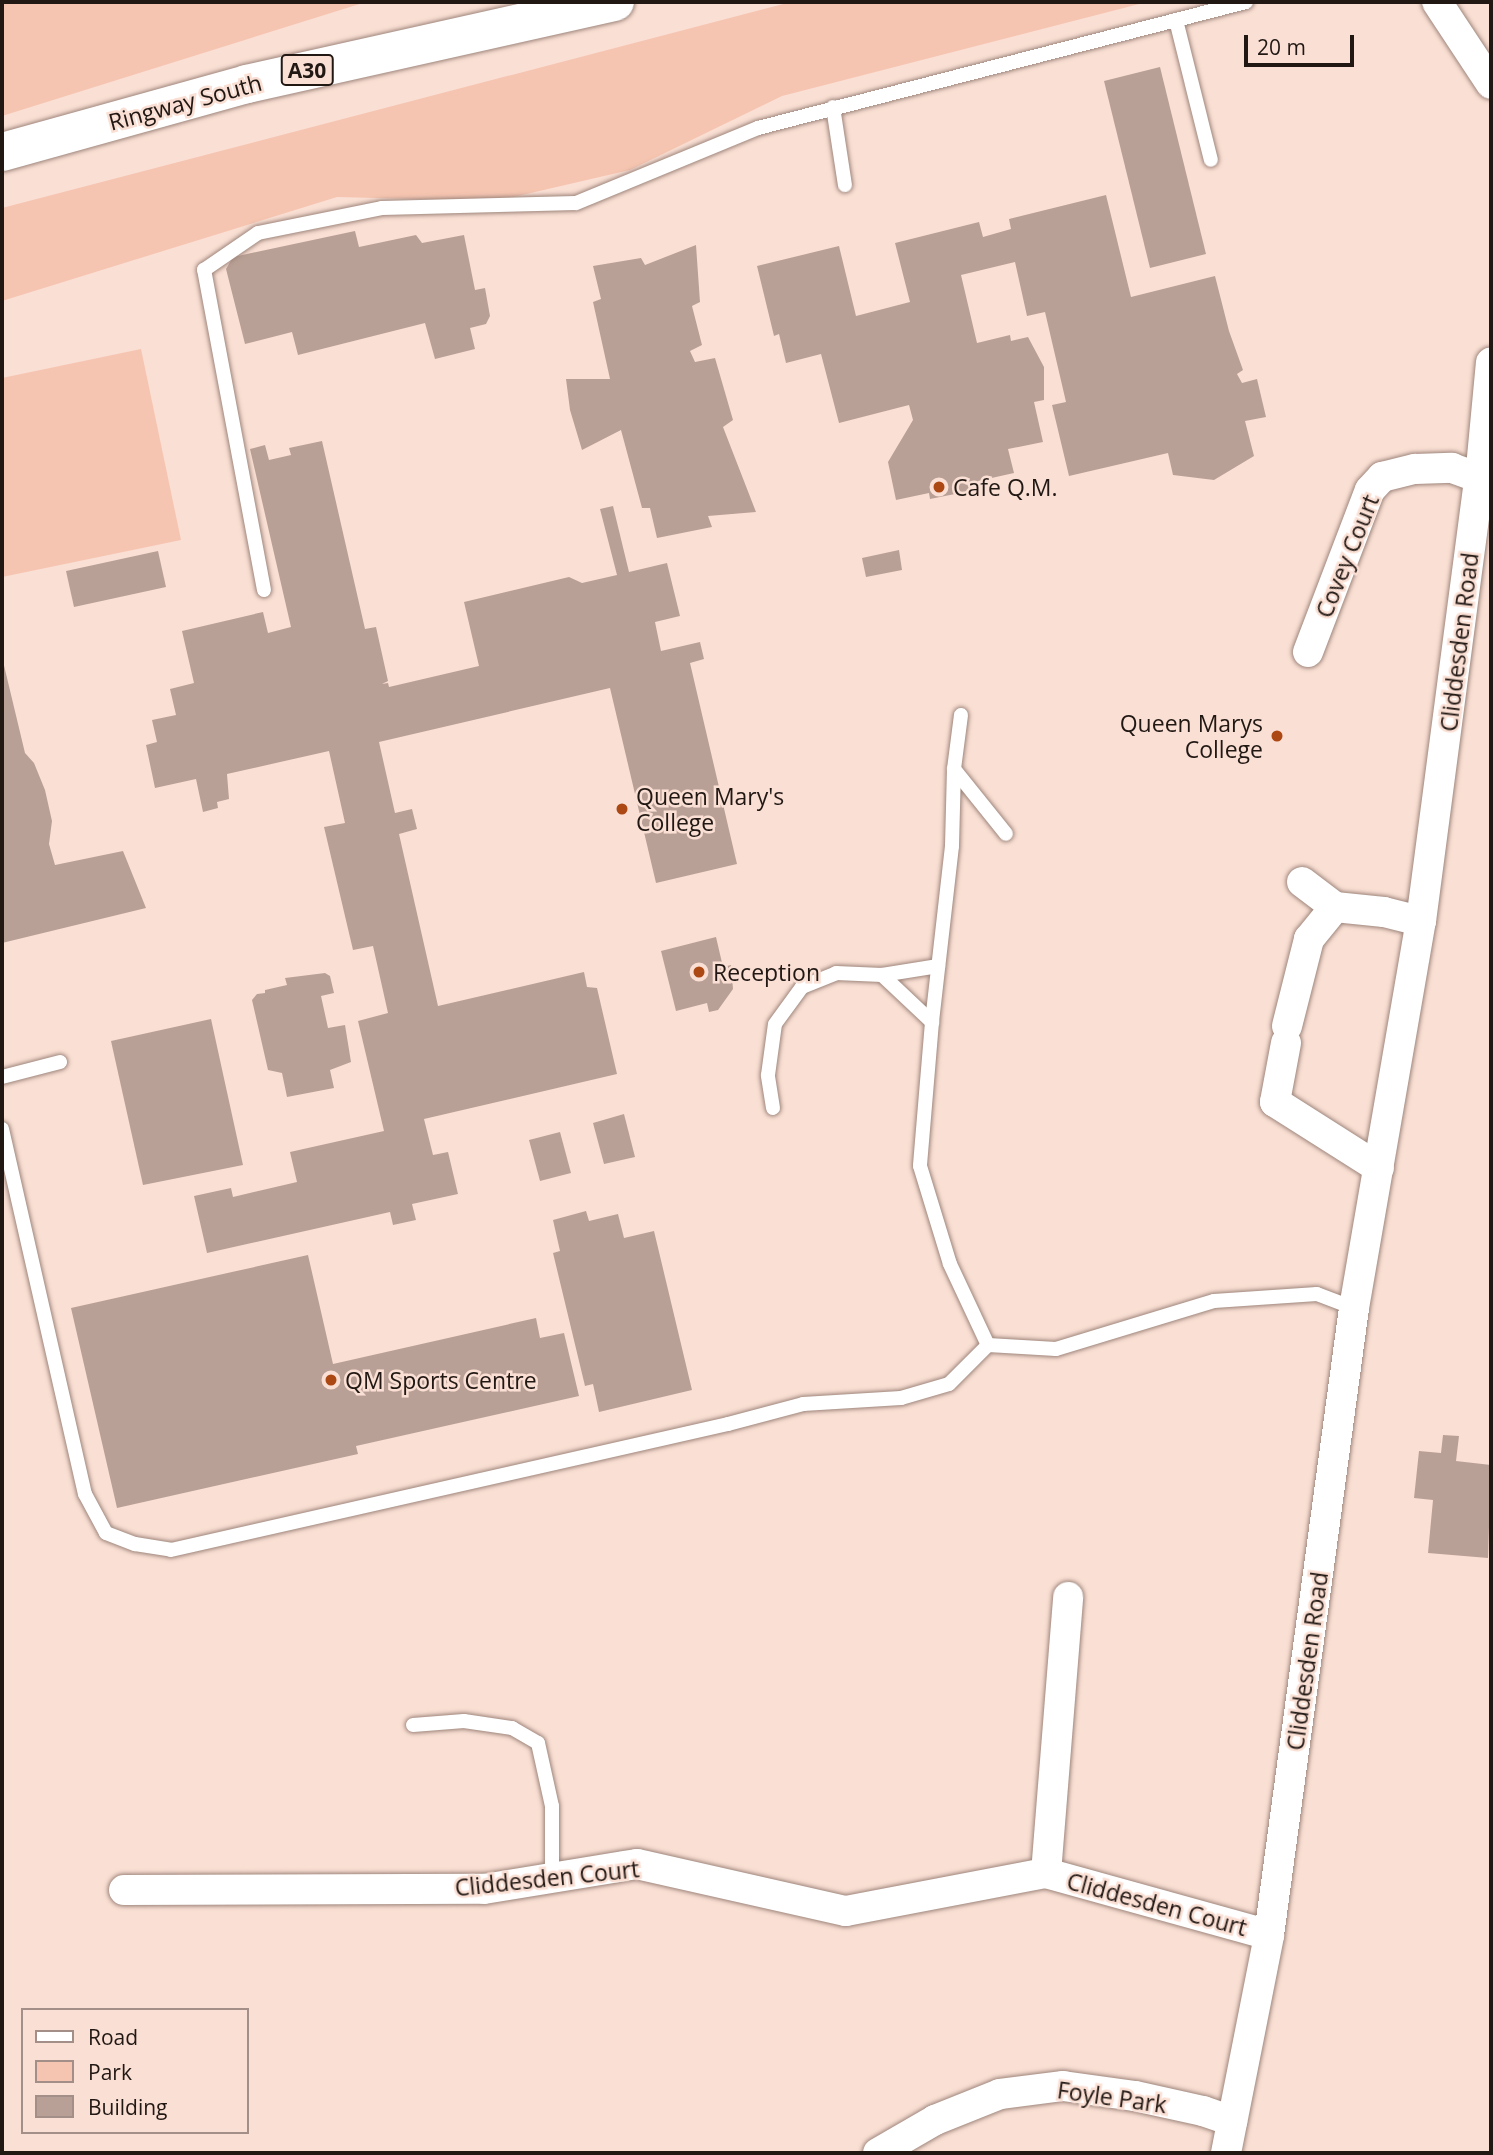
<!DOCTYPE html>
<style>
body{margin:0}
#map{position:relative;width:1493px;height:2155px;overflow:hidden;background:#fadfd4;font-family:"Open Sans",sans-serif}
div>[style]{position:absolute}
.green>*{inset:0;background:#f6c5b1}
.building>*{inset:0;background:#b9a096}
.roads{filter:drop-shadow(0 0 2px #9e867c) drop-shadow(0 0 2px #9e867c)}
.lane>*{height:14px;margin:-7px;padding:0 7px;transform-origin:7px;border-radius:7px;background:#fff}
.street>*{height:30px;margin:-15px;padding:0 15px;transform-origin:15px;border-radius:15px;background:#fff}
.primary>*{height:38px;margin:-19px;padding:0 19px;transform-origin:19px;border-radius:19px;background:#fff}
.dots>*{width:19px;height:19px;translate:-50% -50%;box-sizing:border-box;border:4px solid #fadfd4;border-radius:50%}
span{translate:-50% -50%;white-space:nowrap;text-align:center;line-height:1.15;-webkit-text-stroke:5px #fadfd4;paint-order:stroke}
.shield-label span{padding:2px 5px;background:#fadfd4;border:2px solid;border-radius:5px;-webkit-text-stroke-width:0}
.shield-label{font-size:21px;color:#211814;font-weight:700}
.street-label{font-size:23px;color:#211814}
.poi-label{font-size:23px;color:#211814}
.left{translate:0 -50%;text-align:left}
.right{translate:-100% -50%;text-align:right}
.frame{position:absolute;inset:0;border:4px solid #211814;pointer-events:none}
.legend{position:absolute;left:21px;top:2008px;width:228px;height:126px;box-sizing:border-box;background:#fadfd4;border:2px solid #a38f87;margin:0;padding:9px 12px;list-style:none;font-size:21px;color:#211814}
.legend li{display:flex;align-items:center;gap:14px;height:35px}
.legend b{width:35px;border:2px solid #a38f87}
.scale{position:absolute;left:1244px;top:35px;width:110px;height:32px;box-sizing:border-box;border:4px solid #211814;border-top:0;padding-left:9px;font-size:21px;line-height:24px;white-space:nowrap;color:#211814;-webkit-text-stroke:5px #fadfd4;paint-order:stroke}
</style>
<div id="map">
<div class="green">
<div style="clip-path:polygon(2px 2px,366px 2px,2px 116px)"></div>
<div style="clip-path:polygon(791px 2px,1147px 2px,782px 96px,630px 170px,496px 201px,337px 197px,2px 301px,2px 208px)"></div>
<div style="clip-path:polygon(141px 349px,181px 540px,2px 577px,2px 378px)"></div>
</div>
<div class="building">
<div style="clip-path:polygon(1160px 67px,1206px 254px,1150px 268px,1104px 81px)"></div>
<div style="clip-path:polygon(1106px 195px,1131px 297px,1215px 276px,1229px 331px,1243px 370px,1237px 374px,1242px 383px,1257px 379px,1266px 417px,1245px 421px,1254px 456px,1214px 480px,1173px 475px,1168px 453px,1069px 476px,1052px 405px,1066px 402px,1045px 312px,1027px 316px,1015px 262px,961px 275px,977px 343px,1010px 335px,1011px 341px,1028px 337px,1044px 367px,1044px 400px,1034px 402px,1043px 442px,1008px 449px,1014px 473px,978px 481px,980px 489px,930px 499px,929px 493px,896px 500px,888px 462px,913px 420px,909px 405px,839px 423px,821px 354px,786px 363px,779px 334px,774px 336px,757px 266px,839px 246px,856px 316px,910px 302px,895px 243px,979px 222px,983px 237px,1011px 229px,1009px 219px)"></div>
<div style="clip-path:polygon(355px 231px,359px 247px,416px 235px,422px 243px,464px 235px,475px 290px,485px 288px,490px 316px,486px 324px,470px 328px,475px 349px,435px 359px,425px 323px,298px 355px,292px 332px,245px 344px,226px 269px,233px 257px)"></div>
<div style="clip-path:polygon(696px 245px,700px 302px,692px 306px,702px 345px,690px 351px,695px 362px,715px 358px,733px 420px,723px 427px,756px 512px,708px 516px,712px 527px,657px 538px,650px 508px,642px 508px,621px 430px,582px 450px,570px 410px,566px 379px,610px 379px,593px 302px,601px 299px,593px 266px,641px 258px,645px 265px)"></div>
<div style="clip-path:polygon(322px 441px,365px 629px,376px 627px,388px 681px,382px 684px,388px 683px,389px 687px,479px 666px,464px 602px,569px 577px,582px 583px,617px 575px,600px 509px,613px 506px,629px 572px,667px 563px,680px 616px,655px 622px,661px 651px,700px 642px,704px 659px,690px 663px,737px 864px,656px 883px,610px 688px,379px 742px,395px 813px,412px 809px,417px 829px,399px 834px,438px 1006px,584px 972px,587px 987px,597px 988px,617px 1074px,424px 1119px,433px 1155px,448px 1152px,458px 1194px,412px 1204px,416px 1220px,393px 1225px,390px 1212px,207px 1253px,194px 1196px,231px 1188px,233px 1197px,297px 1182px,290px 1152px,384px 1131px,358px 1021px,388px 1013px,373px 946px,353px 950px,324px 827px,345px 823px,329px 751px,227px 774px,229px 799px,217px 802px,218px 808px,203px 812px,196px 779px,155px 788px,146px 745px,157px 742px,152px 720px,176px 715px,170px 689px,194px 683px,182px 631px,263px 612px,268px 633px,291px 627px,250px 449px,265px 445px,269px 460px,291px 455px,289px 448px)"></div>
<div style="clip-path:polygon(899px 550px,902px 570px,866px 577px,862px 558px)"></div>
<div style="clip-path:polygon(158px 551px,166px 587px,74px 607px,66px 571px)"></div>
<div style="clip-path:polygon(2px 657px,25px 753px,34px 763px,45px 790px,52px 821px,49px 844px,55px 865px,123px 851px,146px 908px,2px 943px)"></div>
<div style="clip-path:polygon(716px 937px,723px 967px,731px 965px,733px 989px,718px 1010px,709px 1012px,707px 1003px,676px 1011px,661px 951px)"></div>
<div style="clip-path:polygon(325px 973px,330px 976px,334px 993px,321px 996px,328px 1028px,345px 1025px,351px 1062px,330px 1070px,334px 1088px,287px 1097px,282px 1073px,268px 1070px,252px 1000px,257px 994px,265px 993px,265px 990px,287px 985px,285px 978px)"></div>
<div style="clip-path:polygon(211px 1019px,243px 1165px,143px 1185px,111px 1041px)"></div>
<div style="clip-path:polygon(624px 1114px,635px 1157px,604px 1164px,593px 1123px)"></div>
<div style="clip-path:polygon(560px 1132px,571px 1173px,540px 1181px,529px 1140px)"></div>
<div style="clip-path:polygon(586px 1211px,589px 1221px,618px 1214px,624px 1238px,654px 1231px,692px 1390px,599px 1412px,593px 1384px,585px 1386px,553px 1253px,560px 1251px,553px 1220px)"></div>
<div style="clip-path:polygon(308px 1255px,333px 1364px,536px 1318px,540px 1338px,564px 1333px,579px 1396px,356px 1446px,358px 1454px,117px 1508px,71px 1308px)"></div>
<div style="clip-path:polygon(1443px 1435px,1459px 1436px,1456px 1461px,1491px 1465px,1488px 1558px,1428px 1553px,1433px 1500px,1414px 1498px,1419px 1451px,1441px 1453px)"></div>
</div>
<div class="roads">
<div class="lane">
<div style="left:1176px;top:20px;width:144px;rotate:76deg"></div>
<div style="left:833px;top:107px;width:79px;rotate:81.3deg"></div>
<div style="left:264px;top:590px;width:326px;rotate:-100.6deg"></div>
<div style="left:204px;top:270px;width:65px;rotate:-34.4deg"></div>
<div style="left:258px;top:233px;width:126px;rotate:-11.4deg"></div>
<div style="left:382px;top:208px;width:194px;rotate:-1.5deg"></div>
<div style="left:576px;top:203px;width:197px;rotate:-22.4deg"></div>
<div style="left:758px;top:128px;width:504px;rotate:-14.48deg"></div>
<div style="left:961px;top:715px;width:54px;rotate:97.4deg"></div>
<div style="left:954px;top:769px;width:77px;rotate:91.5deg"></div>
<div style="left:952px;top:846px;width:177px;rotate:96.5deg"></div>
<div style="left:932px;top:1022px;width:144px;rotate:94.8deg"></div>
<div style="left:920px;top:1166px;width:102px;rotate:73deg"></div>
<div style="left:950px;top:1264px;width:89px;rotate:64.9deg"></div>
<div style="left:954px;top:769px;width:83px;rotate:51.3deg"></div>
<div style="left:882px;top:975px;width:69px;rotate:43.2deg"></div>
<div style="left:2px;top:1077px;width:60px;rotate:-14.5deg"></div>
<div style="left:773px;top:1108px;width:33px;rotate:-99deg"></div>
<div style="left:768px;top:1075px;width:51px;rotate:-82.2deg"></div>
<div style="left:775px;top:1024px;width:46px;rotate:-53.9deg"></div>
<div style="left:802px;top:987px;width:37px;rotate:-22deg"></div>
<div style="left:836px;top:973px;width:46px;rotate:2.5deg"></div>
<div style="left:882px;top:975px;width:57px;rotate:-9.1deg"></div>
<div style="left:2px;top:1129px;width:374px;rotate:77.2deg"></div>
<div style="left:85px;top:1494px;width:44px;rotate:61.7deg"></div>
<div style="left:106px;top:1533px;width:31px;rotate:21deg"></div>
<div style="left:135px;top:1544px;width:36px;rotate:9deg"></div>
<div style="left:171px;top:1550px;width:571px;rotate:-12.75deg"></div>
<div style="left:728px;top:1424px;width:78px;rotate:-14.9deg"></div>
<div style="left:803px;top:1404px;width:98px;rotate:-3.5deg"></div>
<div style="left:901px;top:1398px;width:50px;rotate:-16.3deg"></div>
<div style="left:949px;top:1384px;width:55px;rotate:-45deg"></div>
<div style="left:988px;top:1345px;width:68px;rotate:3.4deg"></div>
<div style="left:1056px;top:1349px;width:165px;rotate:-16.9deg"></div>
<div style="left:1214px;top:1301px;width:103px;rotate:-3.9deg"></div>
<div style="left:1317px;top:1294px;width:40px;rotate:21deg"></div>
<div style="left:413px;top:1725px;width:51px;rotate:-4.5deg"></div>
<div style="left:464px;top:1721px;width:49px;rotate:8.3deg"></div>
<div style="left:512px;top:1728px;width:30px;rotate:30deg"></div>
<div style="left:538px;top:1743px;width:65px;rotate:77.5deg"></div>
<div style="left:552px;top:1806px;width:72px;rotate:90deg"></div>
</div>
<div class="street">
<div style="left:1437px;top:2px;width:98px;rotate:56.6deg"></div>
<div style="left:1308px;top:652px;width:173px;rotate:-69.1deg"></div>
<div style="left:1370px;top:490px;width:18px;rotate:-47deg"></div>
<div style="left:1382px;top:477px;width:34px;rotate:-14deg"></div>
<div style="left:1415px;top:469px;width:37px;rotate:-2deg"></div>
<div style="left:1452px;top:468px;width:30px;rotate:20deg"></div>
<div style="left:1302px;top:882px;width:41px;rotate:37.1deg"></div>
<div style="left:1287px;top:1026px;width:90px;rotate:-75.8deg"></div>
<div style="left:1309px;top:939px;width:41px;rotate:-50.9deg"></div>
<div style="left:1335px;top:907px;width:49px;rotate:5.8deg"></div>
<div style="left:1384px;top:912px;width:38px;rotate:14deg"></div>
<div style="left:1286px;top:1043px;width:60px;rotate:100.6deg"></div>
<div style="left:1275px;top:1102px;width:123px;rotate:32.4deg"></div>
<div style="left:1046px;top:1873px;width:277px;rotate:-85.4deg"></div>
<div style="left:124px;top:1890px;width:360px;rotate:-0.2deg"></div>
<div style="left:484px;top:1889px;width:155px;rotate:-9.3deg"></div>
<div style="left:637px;top:1864px;width:214px;rotate:12.7deg"></div>
<div style="left:846px;top:1911px;width:204px;rotate:-10.8deg"></div>
<div style="left:1046px;top:1873px;width:231px;rotate:15.5deg"></div>
<div style="left:878px;top:2153px;width:66px;rotate:-30.1deg"></div>
<div style="left:935px;top:2120px;width:70px;rotate:-21.8deg"></div>
<div style="left:1000px;top:2094px;width:64px;rotate:-7.2deg"></div>
<div style="left:1063px;top:2086px;width:73px;rotate:7.9deg"></div>
<div style="left:1135px;top:2096px;width:70px;rotate:12.4deg"></div>
<div style="left:1203px;top:2111px;width:31px;rotate:19deg"></div>
<div style="left:1226px;top:2153px;width:222px;rotate:-78.8deg"></div>
<div style="left:1269px;top:1935px;width:633px;rotate:-82.28deg"></div>
<div style="left:1354px;top:1308px;width:393px;rotate:-80.2deg"></div>
<div style="left:1421px;top:921px;width:457px;rotate:-82.5deg"></div>
<div style="left:1481px;top:468px;width:106px;rotate:-84.6deg"></div>
</div>
<div class="primary">
<div style="left:2px;top:152px;width:254px;rotate:-15.5deg"></div>
<div style="left:247px;top:84px;width:377px;rotate:-12.6deg"></div>
</div>
</div>
<div class="dots">
<div style="left:939px;top:487px;background:#ac4813"></div>
<div style="left:1277px;top:736px;background:#ac4813"></div>
<div style="left:622px;top:809px;background:#ac4813"></div>
<div style="left:699px;top:972px;background:#ac4813"></div>
<div style="left:331px;top:1380px;background:#ac4813"></div>
</div>
<div class="shield-label">
<span style="left:307px;top:70px">A30</span>
</div>
<div class="street-label">
<span style="left:185px;top:102px;rotate:-15deg">Ringway South</span>
<span style="left:1347px;top:556px;rotate:-68deg">Covey Court</span>
<span style="left:1459px;top:642px;rotate:-83deg">Cliddesden Road</span>
<span style="left:1307px;top:1661px;rotate:-82deg">Cliddesden Road</span>
<span style="left:547px;top:1878px;rotate:-6deg">Cliddesden Court</span>
<span style="left:1157px;top:1904px;rotate:15deg">Cliddesden Court</span>
<span style="left:1112px;top:2097px;rotate:8deg">Foyle Park</span>
</div>
<div class="poi-label">
<span class="left" style="left:953px;top:487px">Cafe Q.M.</span>
<span class="right" style="left:1263px;top:736px">Queen Marys<br>College</span>
<span class="left" style="left:636px;top:809px">Queen Mary's<br>College</span>
<span class="left" style="left:713px;top:972px">Reception</span>
<span class="left" style="left:345px;top:1380px">QM Sports Centre</span>
</div>
<div class="frame"></div>
<ul class="legend">
<li><b style="height:9px;background:#fff"></b>Road</li>
<li><b style="height:19px;background:#f6c5b1"></b>Park</li>
<li><b style="height:19px;background:#b9a096"></b>Building</li>
</ul>
<div class="scale">20 m</div>
</div>
